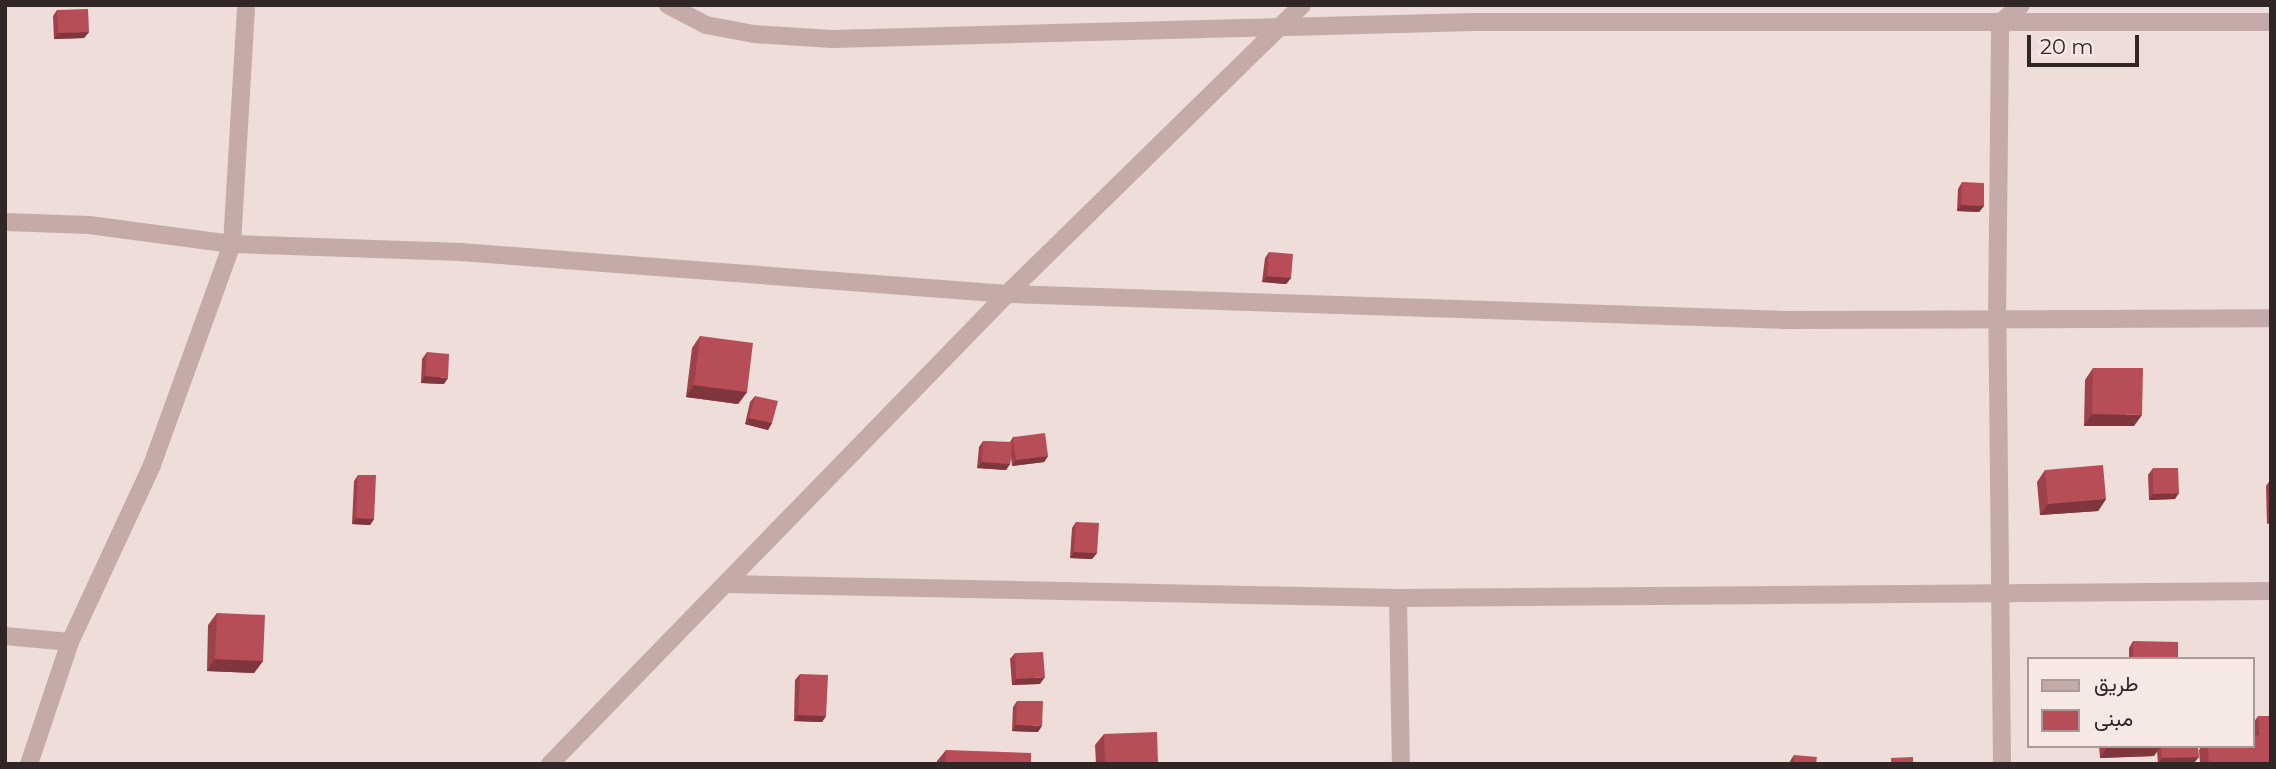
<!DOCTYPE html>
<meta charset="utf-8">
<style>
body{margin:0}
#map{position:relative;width:2276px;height:769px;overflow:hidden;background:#eeddd9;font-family:Montserrat,Vazirmatn,sans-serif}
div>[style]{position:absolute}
.minor>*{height:18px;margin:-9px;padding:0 9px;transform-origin:9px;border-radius:9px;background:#c4aba7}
.wall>*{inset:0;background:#9d424a}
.shaded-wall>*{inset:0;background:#80363c}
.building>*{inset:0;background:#b74d56}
span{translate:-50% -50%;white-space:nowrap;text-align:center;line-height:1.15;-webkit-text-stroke:7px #f6e8e5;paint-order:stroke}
.frame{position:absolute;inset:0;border:7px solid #312626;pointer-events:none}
.legend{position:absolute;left:2027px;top:657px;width:228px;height:91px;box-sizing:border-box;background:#f6e8e5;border:2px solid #a79a99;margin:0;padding:9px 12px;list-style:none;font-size:21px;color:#312626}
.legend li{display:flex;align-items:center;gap:14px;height:35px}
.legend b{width:35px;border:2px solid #a79a99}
.scale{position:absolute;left:2027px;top:35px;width:112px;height:32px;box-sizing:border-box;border:4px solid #312626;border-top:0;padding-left:9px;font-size:21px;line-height:24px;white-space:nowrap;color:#312626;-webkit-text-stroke:5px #f6e8e5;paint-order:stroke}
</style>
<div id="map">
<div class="minor">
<div style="left:668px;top:5px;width:43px;rotate:27.8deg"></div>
<div style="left:706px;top:25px;width:49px;rotate:10.6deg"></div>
<div style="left:754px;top:34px;width:78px;rotate:3.7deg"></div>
<div style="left:832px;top:39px;width:642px;rotate:-1.52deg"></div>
<div style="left:1474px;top:22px;width:797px"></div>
<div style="left:5px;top:222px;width:84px;rotate:2deg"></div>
<div style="left:89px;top:225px;width:144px;rotate:7.6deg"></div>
<div style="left:232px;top:244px;width:229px;rotate:2deg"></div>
<div style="left:461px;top:252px;width:548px;rotate:4.4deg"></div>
<div style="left:1007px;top:294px;width:778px;rotate:1.91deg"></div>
<div style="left:1785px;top:320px;width:486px;rotate:-0.2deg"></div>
<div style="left:727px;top:584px;width:671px;rotate:1.2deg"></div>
<div style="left:1398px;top:598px;width:873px;rotate:-0.46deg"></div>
<div style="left:1398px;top:598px;width:166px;rotate:89deg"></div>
<div style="left:5px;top:636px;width:65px;rotate:5.3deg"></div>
<div style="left:29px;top:764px;width:129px;rotate:-71.4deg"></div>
<div style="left:70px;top:642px;width:195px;rotate:-65.1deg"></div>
<div style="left:152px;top:465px;width:235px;rotate:-70.1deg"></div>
<div style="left:232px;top:244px;width:239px;rotate:-86.6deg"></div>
<div style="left:550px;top:764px;width:656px;rotate:-45.8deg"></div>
<div style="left:1007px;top:294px;width:413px;rotate:-44.4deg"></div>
<div style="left:2002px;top:764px;width:442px;rotate:-90.6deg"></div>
<div style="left:1997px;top:322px;width:299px;rotate:-89.4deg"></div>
<div style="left:2000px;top:23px;width:28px;rotate:-41deg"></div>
</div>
<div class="wall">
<div style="clip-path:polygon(57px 10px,89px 32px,84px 38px,54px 39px,53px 16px)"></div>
<div style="clip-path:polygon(1962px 182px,1984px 206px,1979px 212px,1957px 211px,1958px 189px)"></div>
<div style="clip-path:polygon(1269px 252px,1291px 278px,1286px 284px,1262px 282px,1265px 258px)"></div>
<div style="clip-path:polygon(700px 336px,747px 392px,738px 404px,686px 397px,692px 348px)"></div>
<div style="clip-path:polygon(427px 352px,444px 384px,421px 383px,422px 359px)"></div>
<div style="clip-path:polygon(2093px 368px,2134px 426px,2084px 426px,2085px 380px)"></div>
<div style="clip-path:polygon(755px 396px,772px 423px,768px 430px,745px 424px,750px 402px)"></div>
<div style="clip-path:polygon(1013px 437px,1048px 456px,1044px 462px,1012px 466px,1011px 457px,1010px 464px,1006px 470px,977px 468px,979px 447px,983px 441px,1010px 442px)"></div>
<div style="clip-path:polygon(2153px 468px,2175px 499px,2149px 500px,2148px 475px)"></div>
<div style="clip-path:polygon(2045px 470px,2106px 499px,2098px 511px,2040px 515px,2037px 482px)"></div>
<div style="clip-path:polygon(358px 475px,374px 519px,370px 525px,352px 524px,354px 481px)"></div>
<div style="clip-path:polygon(2271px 479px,2271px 523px,2267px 524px,2266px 486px)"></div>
<div style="clip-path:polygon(1076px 522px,1097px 553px,1092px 559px,1070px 558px,1072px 528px)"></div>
<div style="clip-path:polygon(217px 613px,263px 661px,254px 673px,207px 671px,208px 625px)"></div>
<div style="clip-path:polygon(2133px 641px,2178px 659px,2129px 659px,2129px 648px)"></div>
<div style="clip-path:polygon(1015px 653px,1040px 684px,1012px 685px,1010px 659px)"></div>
<div style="clip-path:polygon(800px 674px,826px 716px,822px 722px,794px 721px,795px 680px)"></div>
<div style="clip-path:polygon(1017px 701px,1038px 732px,1012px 731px,1013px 707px)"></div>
<div style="clip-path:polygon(2258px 716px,2271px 764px,2200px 764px,2199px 750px,2202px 746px,2253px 746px,2254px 722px)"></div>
<div style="clip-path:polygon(1104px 734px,1158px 764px,1096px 764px,1095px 745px)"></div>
<div style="clip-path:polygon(2099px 746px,2198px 746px,2194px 763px,2158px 764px,2157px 751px,2154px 756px,2100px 758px)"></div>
<div style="clip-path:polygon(946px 750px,1031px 764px,937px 764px,937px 761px)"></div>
<div style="clip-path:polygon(1794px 755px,1816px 764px,1790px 764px,1790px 761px)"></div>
</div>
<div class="shaded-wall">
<div style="clip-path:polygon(89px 32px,84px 38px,54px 39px,58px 33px)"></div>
<div style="clip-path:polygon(1961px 205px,1984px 206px,1979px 212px,1957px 211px)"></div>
<div style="clip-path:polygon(1267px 276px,1291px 278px,1286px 284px,1262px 282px)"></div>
<div style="clip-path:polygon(425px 376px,448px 378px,444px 384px,421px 383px)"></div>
<div style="clip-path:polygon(694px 385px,747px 392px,738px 404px,686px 397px)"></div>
<div style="clip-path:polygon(2092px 414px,2142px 415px,2134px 426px,2084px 426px)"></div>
<div style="clip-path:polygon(749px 418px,772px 423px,768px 430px,745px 424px)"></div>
<div style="clip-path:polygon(1048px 456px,1044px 462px,1012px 466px,1016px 460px)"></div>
<div style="clip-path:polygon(982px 462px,1010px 464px,1006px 470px,977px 468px)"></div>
<div style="clip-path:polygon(2179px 493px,2175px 499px,2149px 500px,2153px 494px)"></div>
<div style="clip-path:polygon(2106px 499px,2098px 511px,2040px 515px,2048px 504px)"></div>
<div style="clip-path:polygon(356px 518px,374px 519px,370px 525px,352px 524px)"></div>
<div style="clip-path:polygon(1074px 552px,1097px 553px,1092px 559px,1070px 558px)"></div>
<div style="clip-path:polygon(215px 659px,263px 661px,254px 673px,207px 671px)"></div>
<div style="clip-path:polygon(1045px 677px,1040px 684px,1012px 685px,1016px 679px)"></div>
<div style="clip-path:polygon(798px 715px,826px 716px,822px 722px,794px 721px)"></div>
<div style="clip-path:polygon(1016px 725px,1042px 726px,1038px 732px,1012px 731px)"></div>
<div style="clip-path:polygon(2108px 746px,2161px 746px,2154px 756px,2100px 758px)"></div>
<div style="clip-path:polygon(2199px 757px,2194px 763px,2158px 764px,2162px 758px)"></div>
</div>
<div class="building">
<div style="clip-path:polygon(88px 9px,89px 32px,58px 33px,57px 10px)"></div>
<div style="clip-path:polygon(1962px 182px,1984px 183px,1984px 206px,1961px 205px)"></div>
<div style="clip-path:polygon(1269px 252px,1293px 254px,1291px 278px,1267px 276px)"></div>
<div style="clip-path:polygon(700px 336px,753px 343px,747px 392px,694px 385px)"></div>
<div style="clip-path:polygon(427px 352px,449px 354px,448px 378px,425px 376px)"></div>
<div style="clip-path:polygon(2093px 368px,2143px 368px,2142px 415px,2092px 414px)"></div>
<div style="clip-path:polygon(755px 396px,778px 401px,772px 423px,749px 418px)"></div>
<div style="clip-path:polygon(1045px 433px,1048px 456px,1016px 460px,1013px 437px)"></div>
<div style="clip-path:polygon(983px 441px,1012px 443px,1010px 464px,982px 462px)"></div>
<div style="clip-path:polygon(2103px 465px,2106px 499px,2048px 504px,2045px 470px)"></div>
<div style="clip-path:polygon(2153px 468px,2178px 468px,2179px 493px,2153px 494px)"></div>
<div style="clip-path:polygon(358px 475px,376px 475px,374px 519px,356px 518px)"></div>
<div style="clip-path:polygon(1076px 522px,1099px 523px,1097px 553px,1074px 552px)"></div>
<div style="clip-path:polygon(217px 613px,265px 615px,263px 661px,215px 659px)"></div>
<div style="clip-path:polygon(2133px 641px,2178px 642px,2178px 659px,2133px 659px)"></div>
<div style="clip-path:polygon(1043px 652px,1045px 677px,1016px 679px,1015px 653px)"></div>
<div style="clip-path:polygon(800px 674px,828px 675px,826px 716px,798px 715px)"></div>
<div style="clip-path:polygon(1017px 701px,1043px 701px,1042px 726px,1016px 725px)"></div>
<div style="clip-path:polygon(2258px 716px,2271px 716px,2271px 764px,2261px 764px)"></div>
<div style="clip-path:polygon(1157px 732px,1158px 764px,1105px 764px,1104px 734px)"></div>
<div style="clip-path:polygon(2260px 735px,2261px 764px,2209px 764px,2208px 746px,2253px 746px,2253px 736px)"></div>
<div style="clip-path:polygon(2162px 746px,2198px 746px,2199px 757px,2162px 758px)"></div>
<div style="clip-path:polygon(946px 750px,1031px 753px,1031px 764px,945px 764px)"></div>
<div style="clip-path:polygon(1794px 755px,1817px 757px,1816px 764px,1794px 764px)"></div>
<div style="clip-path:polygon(1913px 757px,1913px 764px,1891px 764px,1891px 758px)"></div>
</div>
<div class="frame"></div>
<ul class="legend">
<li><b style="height:9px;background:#c4aba7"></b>طريق</li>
<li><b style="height:19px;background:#b74d56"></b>مبنى</li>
</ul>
<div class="scale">20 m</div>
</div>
